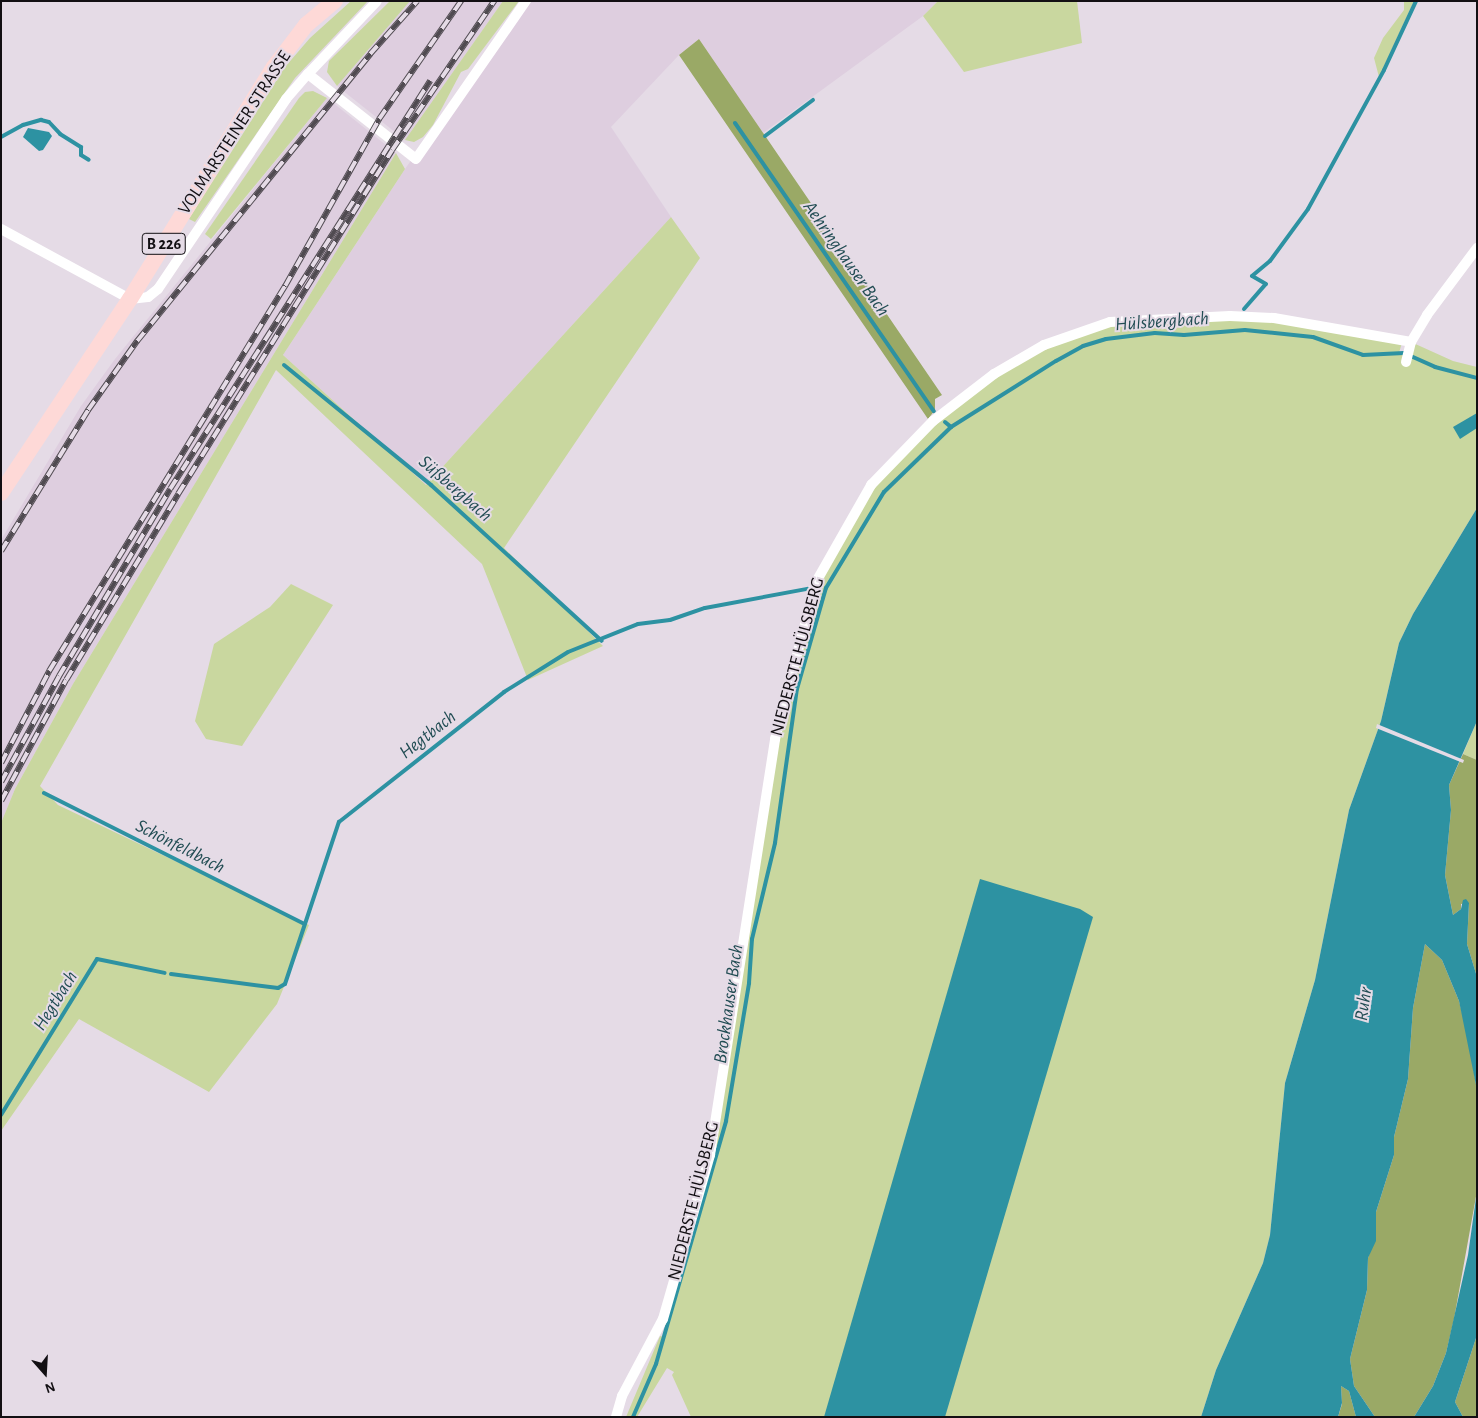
<!DOCTYPE html>
<meta charset="utf-8">
<style>
body{margin:0}
#map{position:relative;width:1478px;height:1418px;overflow:hidden;background:#e5dbe6;font-family:"Alegreya Sans",sans-serif}
div>[style]{position:absolute}
.built>*{inset:0;background:#decedf}
.green>*{inset:0;background:#c9d79f}
.forest>*{inset:0;background:#9aa966}
.water>*{inset:0;background:#2d92a2}
.pier>*{inset:0;background:#e5dbe6}
.stream>*{height:4px;margin:-2px;padding:0 2px;transform-origin:2px;border-radius:2px;background:#2d92a2}
.street>*{height:10px;margin:-5px;padding:0 5px;transform-origin:5px;border-radius:5px;background:#fff}
.primary>*{height:16px;margin:-8px;padding:0 8px;transform-origin:8px;border-radius:8px;background:#fed9d7}
.rail>*{height:5.5px;margin-top:-2.75px;transform-origin:0;background:repeating-linear-gradient(90deg,#e5dbe6 0 11px,#504b51 0 22px);box-sizing:border-box;border-block:1px solid #504b51}
span{translate:-50% -50%;white-space:nowrap;text-align:center;line-height:1.15;-webkit-text-stroke:4px #e5dbe6;paint-order:stroke}
.shield-label span{padding:1px 4px;background:#e5dbe6;border:1px solid;border-radius:4px;-webkit-text-stroke-width:0}
.shield-label{font-size:16px;color:#120f13;font-weight:700}
.street-label{font-size:18px;color:#120f13}
.water-label{font-size:19px;color:#214c53;font-style:italic}
.frame{position:absolute;inset:0;border:2px solid #120f13;pointer-events:none}
.north{position:absolute;left:20px;top:1348px;width:50px;height:50px;-webkit-text-stroke:4px #e5dbe6;paint-order:stroke;rotate:161deg;font-size:14px;font-weight:700;line-height:20px;text-align:center;color:#120f13}
.north::after{content:'';display:block;margin:auto;width:18px;height:22px;background:#120f13;clip-path:polygon(50% 0,100% 100%,50% 72%,0 100%)}
</style>
<div id="map">
<div class="built">
<div style="clip-path:polygon(410px 1px,503px 1px,405px 140px,337px 86px)"></div>
<div style="clip-path:polygon(524px 1px,938px 1px,923px 16px,763px 133px,699px 39px,679px 55px,611px 127px,671px 217px,426px 485px,283px 355px,405px 169px)"></div>
<div style="clip-path:polygon(327px 98px,396px 153px,73px 684px,15px 789px,1px 823px,1px 540px,81px 406px,115px 359px)"></div>
</div>
<div class="green">
<div style="clip-path:polygon(351px 1px,368px 1px,295px 78px,195px 222px,189px 219px,285px 67px,310px 38px)"></div>
<div style="clip-path:polygon(390px 1px,410px 1px,337px 86px,327px 72px,329px 61px)"></div>
<div style="clip-path:polygon(503px 1px,519px 1px,468px 69px,461px 72px,433px 125px,423px 137px,414px 142px,405px 140px)"></div>
<div style="clip-path:polygon(938px 1px,1077px 1px,1082px 43px,964px 72px,923px 16px)"></div>
<div style="clip-path:polygon(1404px 1px,1414px 1px,1379px 77px,1374px 58px,1383px 38px,1404px 10px)"></div>
<div style="clip-path:polygon(313px 91px,327px 98px,211px 239px,205px 234px,299px 98px,305px 92px)"></div>
<div style="clip-path:polygon(396px 153px,405px 169px,283px 355px,426px 485px,671px 217px,700px 258px,504px 548px,603px 646px,528px 680px,482px 564px,276px 370px,40px 786px,58px 805px,309px 925px,277px 1004px,209px 1092px,79px 1019px,1px 1131px,1px 823px,15px 789px,73px 684px)"></div>
<div style="clip-path:polygon(1230px 316px,1403px 339px,1399px 353px,1404px 353px,1411px 342px,1453px 361px,1477px 367px,1477px 508px,1413px 614px,1399px 643px,1381px 721px,1349px 810px,1315px 980px,1285px 1083px,1270px 1235px,1263px 1263px,1216px 1370px,1201px 1417px,691px 1417px,672px 1375px,674px 1372px,667px 1368px,637px 1417px,626px 1417px,660px 1336px,664px 1337px,719px 1143px,710px 1155px,775px 739px,813px 595px,857px 510px,900px 452px,1031px 351px,1110px 322px)"></div>
<div style="clip-path:polygon(291px 584px,333px 605px,242px 746px,206px 739px,195px 721px,214px 644px,270px 607px)"></div>
<div style="clip-path:polygon(1477px 721px,1477px 760px,1463px 754px)"></div>
</div>
<div class="forest">
<div style="clip-path:polygon(699px 39px,942px 395px,935px 399px,935px 410px,928px 419px,679px 55px)"></div>
<div style="clip-path:polygon(1463px 754px,1477px 760px,1477px 977px,1467px 944px,1469px 903px,1461px 904px,1461px 909px,1453px 915px,1445px 875px,1451px 810px,1449px 785px)"></div>
<div style="clip-path:polygon(1425px 944px,1442px 960px,1459px 1001px,1467px 1032px,1477px 1090px,1477px 1191px,1454px 1319px,1446px 1353px,1433px 1386px,1414px 1417px,1375px 1417px,1354px 1386px,1350px 1359px,1367px 1290px,1368px 1258px,1376px 1232px,1376px 1212px,1394px 1155px,1394px 1137px,1408px 1079px,1413px 1008px)"></div>
<div style="clip-path:polygon(1477px 1335px,1477px 1417px,1463px 1417px,1455px 1402px)"></div>
<div style="clip-path:polygon(1341px 1386px,1349px 1391px,1356px 1417px,1338px 1417px,1342px 1404px)"></div>
</div>
<div class="water">
<div style="clip-path:polygon(28px 128px,49px 132px,52px 136px,43px 150px,39px 151px,23px 137px)"></div>
<div style="clip-path:polygon(1477px 413px,1477px 428px,1460px 439px,1453px 427px)"></div>
<div style="clip-path:polygon(1477px 508px,1477px 721px,1449px 785px,1451px 810px,1445px 875px,1453px 915px,1461px 909px,1463px 900px,1466px 899px,1469px 903px,1467px 944px,1477px 977px,1477px 1090px,1459px 1001px,1442px 960px,1425px 944px,1413px 1008px,1408px 1079px,1394px 1137px,1394px 1155px,1376px 1212px,1376px 1241px,1368px 1258px,1367px 1290px,1350px 1359px,1354px 1386px,1375px 1417px,1356px 1417px,1349px 1391px,1341px 1386px,1342px 1403px,1338px 1417px,1201px 1417px,1216px 1370px,1263px 1263px,1270px 1235px,1285px 1083px,1315px 980px,1349px 810px,1381px 721px,1399px 643px,1413px 614px)"></div>
<div style="clip-path:polygon(980px 879px,1080px 909px,1093px 917px,945px 1417px,824px 1417px)"></div>
<div style="clip-path:polygon(1477px 1191px,1477px 1335px,1455px 1402px,1463px 1417px,1414px 1417px,1433px 1386px,1446px 1353px,1468px 1255px)"></div>
</div>
<div class="pier">
<div style="clip-path:polygon(1377px 724px,1464px 760px,1463px 763px,1376px 728px)"></div>
</div>
<div class="stream">
<div style="left:735px;top:123px;width:350px;rotate:55.4deg"></div>
<div style="left:765px;top:136px;width:60px;rotate:-36.9deg"></div>
<div style="left:1px;top:137px;width:25px;rotate:-29deg"></div>
<div style="left:23px;top:125px;width:19px;rotate:-16deg"></div>
<div style="left:41px;top:120px;width:8px;rotate:14deg"></div>
<div style="left:49px;top:122px;width:16px;rotate:47deg"></div>
<div style="left:60px;top:134px;width:25px;rotate:32deg"></div>
<div style="left:81px;top:147px;width:8px;rotate:90deg"></div>
<div style="left:81px;top:155px;width:9px;rotate:32deg"></div>
<div style="left:1244px;top:309px;width:33px;rotate:-49deg"></div>
<div style="left:1266px;top:284px;width:16px;rotate:-150deg"></div>
<div style="left:1252px;top:276px;width:23px;rotate:-40deg"></div>
<div style="left:1270px;top:261px;width:64px;rotate:-53.8deg"></div>
<div style="left:1308px;top:209px;width:158px;rotate:-61.3deg"></div>
<div style="left:1384px;top:70px;width:76px;rotate:-65.1deg"></div>
<div style="left:284px;top:365px;width:190px;rotate:39.2deg"></div>
<div style="left:431px;top:485px;width:231px;rotate:42.4deg"></div>
<div style="left:945px;top:422px;width:8px;rotate:40deg"></div>
<div style="left:44px;top:793px;width:291px;rotate:26.7deg"></div>
<div style="left:171px;top:974px;width:108px;rotate:7.5deg"></div>
<div style="left:278px;top:988px;width:8px;rotate:-30deg"></div>
<div style="left:285px;top:984px;width:171px;rotate:-71.6deg"></div>
<div style="left:339px;top:822px;width:210px;rotate:-38.2deg"></div>
<div style="left:504px;top:692px;width:75px;rotate:-32deg"></div>
<div style="left:568px;top:652px;width:75px;rotate:-21.8deg"></div>
<div style="left:638px;top:624px;width:32px;rotate:-7deg"></div>
<div style="left:670px;top:620px;width:37px;rotate:-19deg"></div>
<div style="left:705px;top:608px;width:104px;rotate:-10.6deg"></div>
<div style="left:1px;top:1115px;width:183px;rotate:-58.4deg"></div>
<div style="left:97px;top:959px;width:69px;rotate:11.6deg"></div>
<div style="left:633px;top:1417px;width:58px;rotate:-66.5deg"></div>
<div style="left:656px;top:1364px;width:253px;rotate:-73.9deg"></div>
<div style="left:726px;top:1121px;width:140px;rotate:-80.5deg"></div>
<div style="left:749px;top:983px;width:44px;rotate:-86.1deg"></div>
<div style="left:752px;top:939px;width:99px;rotate:-76.5deg"></div>
<div style="left:775px;top:843px;width:156px;rotate:-81.9deg"></div>
<div style="left:797px;top:689px;width:105px;rotate:-74deg"></div>
<div style="left:826px;top:588px;width:112px;rotate:-58.9deg"></div>
<div style="left:884px;top:492px;width:93px;rotate:-44.1deg"></div>
<div style="left:951px;top:427px;width:124px;rotate:-32.2deg"></div>
<div style="left:1056px;top:361px;width:31px;rotate:-29deg"></div>
<div style="left:1083px;top:346px;width:24px;rotate:-17deg"></div>
<div style="left:1106px;top:339px;width:49px;rotate:-7deg"></div>
<div style="left:1155px;top:333px;width:29px;rotate:4deg"></div>
<div style="left:1184px;top:335px;width:61px;rotate:-4.7deg"></div>
<div style="left:1245px;top:330px;width:68px;rotate:5.9deg"></div>
<div style="left:1313px;top:337px;width:53px;rotate:19.8deg"></div>
<div style="left:1363px;top:355px;width:41px;rotate:-2.8deg"></div>
<div style="left:1404px;top:353px;width:34px;rotate:24deg"></div>
<div style="left:1435px;top:367px;width:43px;rotate:14.7deg"></div>
</div>
<div class="street">
<div style="left:308px;top:74px;width:100px;rotate:-46.6deg"></div>
<div style="left:1px;top:229px;width:147px;rotate:28.5deg"></div>
<div style="left:130px;top:299px;width:18px;rotate:-6deg"></div>
<div style="left:148px;top:297px;width:13px;rotate:-39deg"></div>
<div style="left:158px;top:289px;width:229px;rotate:-56deg"></div>
<div style="left:286px;top:99px;width:33px;rotate:-49deg"></div>
<div style="left:308px;top:74px;width:137px;rotate:38.2deg"></div>
<div style="left:416px;top:159px;width:193px;rotate:-55.2deg"></div>
<div style="left:1406px;top:362px;width:21px;rotate:-76deg"></div>
<div style="left:1411px;top:342px;width:31px;rotate:-59deg"></div>
<div style="left:1427px;top:315px;width:84px;rotate:-53.3deg"></div>
<div style="left:616px;top:1417px;width:22px;rotate:-74deg"></div>
<div style="left:622px;top:1396px;width:87px;rotate:-62deg"></div>
<div style="left:663px;top:1319px;width:171px;rotate:-74deg"></div>
<div style="left:710px;top:1155px;width:421px;rotate:-81.1deg"></div>
<div style="left:775px;top:739px;width:162px;rotate:-75.4deg"></div>
<div style="left:816px;top:582px;width:112px;rotate:-60.4deg"></div>
<div style="left:871px;top:485px;width:89px;rotate:-45.9deg"></div>
<div style="left:933px;top:421px;width:77px;rotate:-37.6deg"></div>
<div style="left:994px;top:374px;width:58px;rotate:-30.1deg"></div>
<div style="left:1044px;top:345px;width:70px;rotate:-19.2deg"></div>
<div style="left:1110px;top:322px;width:120px;rotate:-2.9deg"></div>
<div style="left:1230px;top:316px;width:44px;rotate:2.6deg"></div>
<div style="left:1274px;top:318px;width:139px;rotate:9.9deg"></div>
</div>
<div class="primary">
<div style="left:1px;top:493px;width:233px;rotate:-56.4deg"></div>
<div style="left:130px;top:299px;width:273px;rotate:-58.2deg"></div>
<div style="left:274px;top:67px;width:53px;rotate:-52.7deg"></div>
<div style="left:306px;top:25px;width:38px;rotate:-40deg"></div>
</div>
<div class="rail">
<div style="left:1px;top:551px;width:166px;rotate:-58.3deg"></div>
<div style="left:88px;top:410px;width:85px;rotate:-54.6deg"></div>
<div style="left:137px;top:341px;width:370px;rotate:-50.9deg"></div>
<div style="left:370px;top:54px;width:71px;rotate:-48.4deg"></div>
<div style="left:1px;top:763px;width:104px;rotate:-62.4deg"></div>
<div style="left:49px;top:671px;width:452px;rotate:-58.5deg"></div>
<div style="left:285px;top:286px;width:192px;rotate:-60.6deg"></div>
<div style="left:379px;top:119px;width:144px;rotate:-55.2deg"></div>
<div style="left:1px;top:782px;width:121px;rotate:-61.3deg"></div>
<div style="left:59px;top:676px;width:217px;rotate:-59.3deg"></div>
<div style="left:170px;top:489px;width:484px;rotate:-57.5deg"></div>
<div style="left:1px;top:801px;width:137px;rotate:-61.8deg"></div>
<div style="left:66px;top:680px;width:217px;rotate:-58.9deg"></div>
<div style="left:178px;top:494px;width:405px;rotate:-58.1deg"></div>
<div style="left:392px;top:150px;width:181px;rotate:-55.6deg"></div>
</div>
<div class="shield-label">
<span style="left:164px;top:244px">B 226</span>
</div>
<div class="street-label">
<span style="left:235px;top:133px;rotate:-57deg">VOLMARSTEINER STRASSE</span>
<span style="left:798px;top:657px;rotate:-75deg">NIEDERSTE HÜLSBERG</span>
<span style="left:694px;top:1201px;rotate:-76deg">NIEDERSTE HÜLSBERG</span>
</div>
<div class="water-label">
<span style="left:846px;top:259px;rotate:55deg">Aehringhauser Bach</span>
<span style="left:1162px;top:322px;rotate:-4deg">Hülsbergbach</span>
<span style="left:455px;top:489px;rotate:41deg">Süßbergbach</span>
<span style="left:428px;top:735px;rotate:-38deg">Hegtbach</span>
<span style="left:180px;top:847px;rotate:27deg">Schönfeldbach</span>
<span style="left:56px;top:1001px;rotate:-58deg">Hegtbach</span>
<span style="left:729px;top:1004px;rotate:-82deg">Brockhauser Bach</span>
<span style="left:1364px;top:1004px;rotate:-82deg">Ruhr</span>
</div>
<div class="frame"></div>
<div class="north">N</div>
</div>
